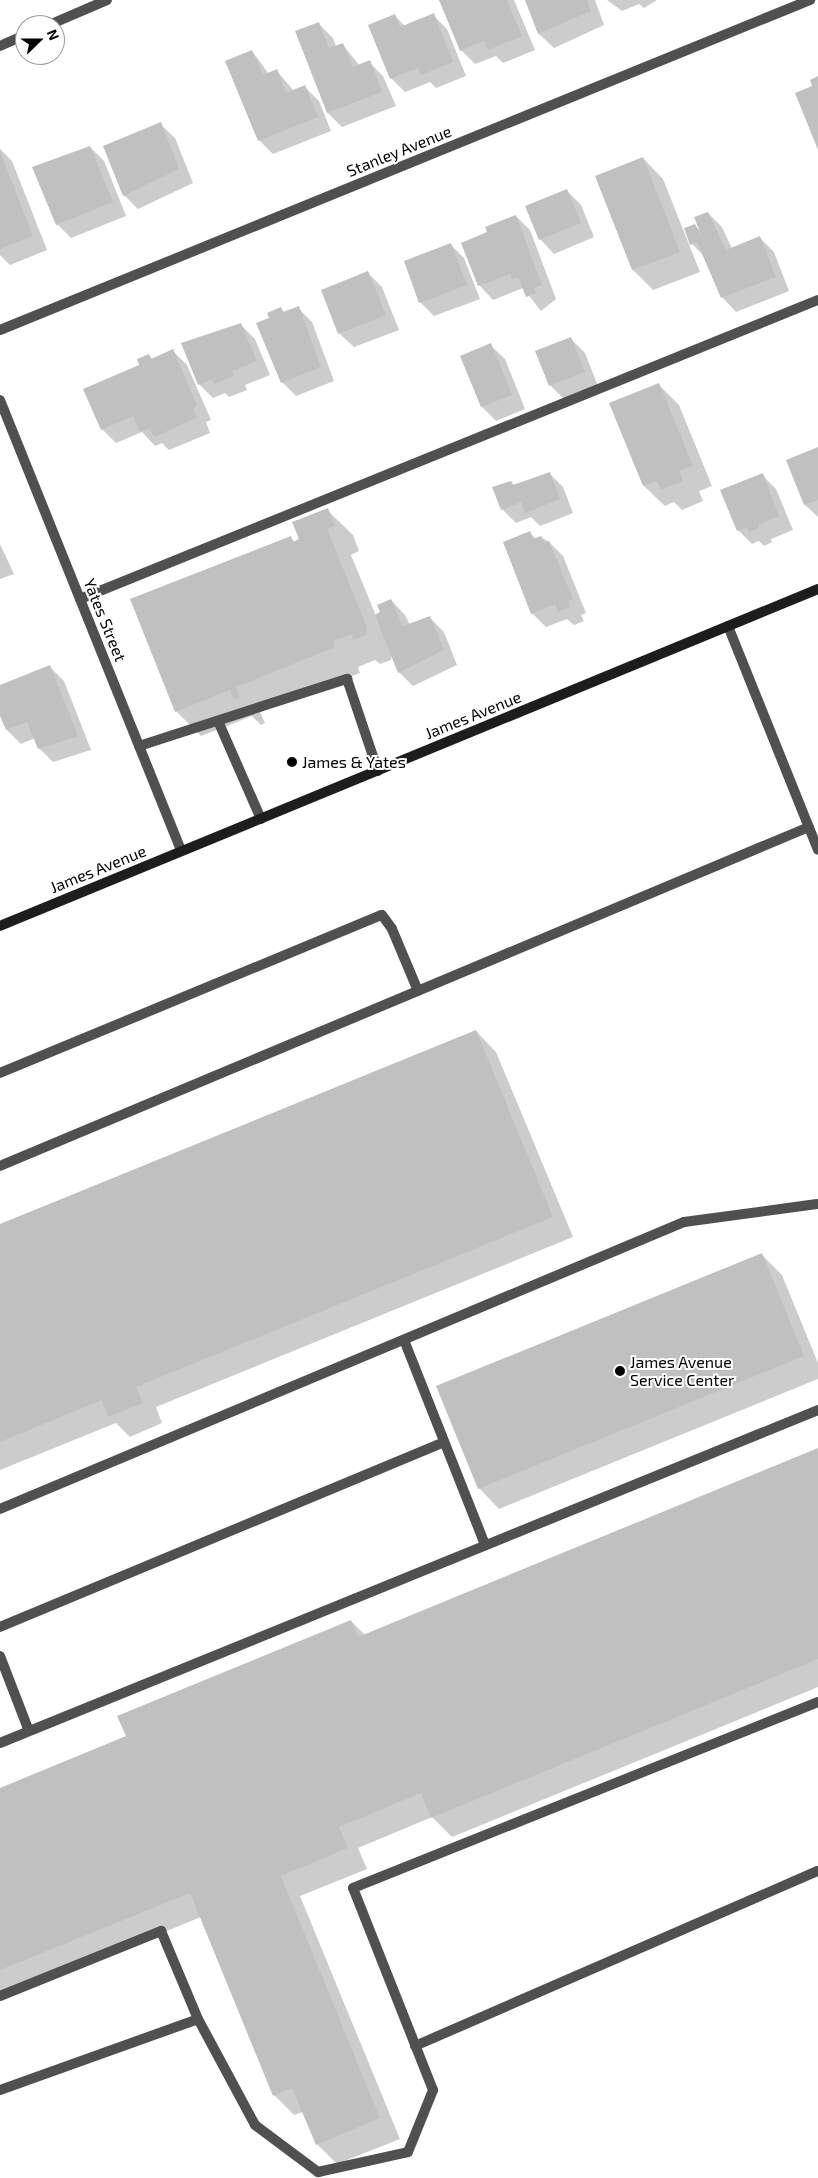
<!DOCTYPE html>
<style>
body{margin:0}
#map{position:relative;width:818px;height:2178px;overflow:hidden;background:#fff;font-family:"Exo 2",sans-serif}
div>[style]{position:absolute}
.shadow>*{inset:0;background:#0003}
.building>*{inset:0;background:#c0c0c0}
.service>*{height:10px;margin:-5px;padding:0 5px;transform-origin:5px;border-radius:5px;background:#505050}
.minor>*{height:10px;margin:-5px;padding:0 5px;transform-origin:5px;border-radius:5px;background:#505050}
.secondary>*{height:10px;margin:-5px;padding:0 5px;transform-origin:5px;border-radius:5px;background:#1d1d1d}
.dots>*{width:14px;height:14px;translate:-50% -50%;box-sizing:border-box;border:2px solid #fff;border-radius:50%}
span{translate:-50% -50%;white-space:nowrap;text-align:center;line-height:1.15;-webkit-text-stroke:4px #fff;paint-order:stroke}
.street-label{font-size:16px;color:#000}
.poi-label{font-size:16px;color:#000}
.left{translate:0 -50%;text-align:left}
.north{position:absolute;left:15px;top:15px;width:50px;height:50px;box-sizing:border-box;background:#fff;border:1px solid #999;border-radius:50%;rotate:68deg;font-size:14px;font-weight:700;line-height:20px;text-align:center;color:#000}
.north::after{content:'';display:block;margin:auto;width:18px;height:22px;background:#000;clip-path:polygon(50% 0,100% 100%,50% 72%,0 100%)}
</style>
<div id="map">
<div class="shadow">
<div style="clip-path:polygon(440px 0,514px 0,535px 50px,503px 63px,496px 56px,475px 64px,461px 50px)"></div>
<div style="clip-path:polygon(526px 0,595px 0,604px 25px,554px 48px,539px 34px)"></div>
<div style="clip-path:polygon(607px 0,657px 0,644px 8px,639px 4px,622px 11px)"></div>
<div style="clip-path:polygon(433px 15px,447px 29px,466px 76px,436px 88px,430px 82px,405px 92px,391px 78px,395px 16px,405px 26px)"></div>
<div style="clip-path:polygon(319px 24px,333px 38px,336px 46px,342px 44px,360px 66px,369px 62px,383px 76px,396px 106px,342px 127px,328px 113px,297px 32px)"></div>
<div style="clip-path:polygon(252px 51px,269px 74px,277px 71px,294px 91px,305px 87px,319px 101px,331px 131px,273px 154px,259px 140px)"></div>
<div style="clip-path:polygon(160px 124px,175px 138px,193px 183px,138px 209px,124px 195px)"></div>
<div style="clip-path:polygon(90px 147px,104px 161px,126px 216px,71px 238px,57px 224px)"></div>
<div style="clip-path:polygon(0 149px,12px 161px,47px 250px,10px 265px,0 255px)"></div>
<div style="clip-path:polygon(643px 158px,663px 179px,700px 272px,653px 290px,633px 270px,597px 176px)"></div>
<div style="clip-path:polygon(567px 191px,581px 205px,594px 237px,554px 254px,540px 239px)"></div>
<div style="clip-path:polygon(708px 213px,722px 227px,732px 249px,760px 238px,774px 252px,789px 291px,736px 312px,722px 297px,705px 257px,692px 244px,695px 225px,701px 232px)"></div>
<div style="clip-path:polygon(516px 216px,530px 230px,556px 299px,541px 311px,523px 288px,493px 300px,479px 285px,489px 233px)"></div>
<div style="clip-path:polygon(450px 244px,464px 258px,480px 299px,434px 316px,420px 302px)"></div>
<div style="clip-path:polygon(368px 273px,382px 287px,399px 330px,354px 347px,339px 333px)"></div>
<div style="clip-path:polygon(298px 308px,312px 322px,334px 381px,296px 396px,282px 382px,281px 309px,285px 313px)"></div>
<div style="clip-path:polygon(241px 325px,255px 339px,270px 375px,245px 385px,247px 390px,229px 397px,225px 393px,213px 398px,199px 384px)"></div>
<div style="clip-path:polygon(571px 339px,585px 353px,598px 386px,564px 399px,550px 385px)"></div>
<div style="clip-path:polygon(490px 345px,505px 359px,525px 409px,496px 421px,482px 407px,461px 357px)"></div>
<div style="clip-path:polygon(173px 351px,187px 365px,211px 420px,206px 422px,210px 433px,169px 450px,162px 443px,155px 446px,142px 432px,116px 443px,102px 429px,149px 356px,152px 359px)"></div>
<div style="clip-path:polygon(659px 385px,679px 405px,712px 486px,699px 491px,703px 501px,682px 510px,674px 502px,665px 506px,644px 486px,611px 404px)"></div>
<div style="clip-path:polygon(818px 448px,818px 517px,805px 505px,787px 461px)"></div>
<div style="clip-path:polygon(549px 473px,563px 487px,573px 513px,540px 526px,531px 517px,516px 523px,502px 509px,511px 482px,515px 486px)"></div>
<div style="clip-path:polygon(762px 475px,776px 489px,793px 530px,771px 539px,772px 542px,764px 546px,759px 541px,752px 544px,738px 530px)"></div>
<div style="clip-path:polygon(327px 510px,353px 535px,359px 551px,351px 555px,376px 616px,382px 613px,391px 600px,405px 615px,410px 625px,430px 618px,444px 632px,457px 665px,413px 686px,399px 672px,392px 654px,391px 660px,380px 664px,375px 660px,358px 667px,360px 673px,260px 712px,265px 723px,261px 725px,252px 716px,201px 736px,176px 711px,290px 538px,295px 542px,300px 540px)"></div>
<div style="clip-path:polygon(530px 533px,536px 539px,541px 537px,549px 542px,563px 556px,586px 613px,581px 615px,584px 621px,574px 625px,567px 619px,546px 627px,532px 613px)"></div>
<div style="clip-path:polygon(0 544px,14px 574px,0 579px)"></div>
<div style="clip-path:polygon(50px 667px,64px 681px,91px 750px,53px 762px,39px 748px,35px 738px,21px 744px,7px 730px,0 713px,0 687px)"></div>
<div style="clip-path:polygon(476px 1031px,496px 1052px,573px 1237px,156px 1407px,162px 1423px,130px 1437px,116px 1423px,0 1470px,0 1226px)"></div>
<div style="clip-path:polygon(762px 1255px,782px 1275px,818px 1363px,818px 1379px,499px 1509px,479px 1488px)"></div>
<div style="clip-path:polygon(818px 1449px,818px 1687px,452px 1837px,432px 1817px,358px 1848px,367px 1869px,300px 1896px,400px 2139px,337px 2164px,317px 2144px,303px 2112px,294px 2115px,274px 2095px,201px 1917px,0 1999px,0 1789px,127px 1737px,351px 1621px,365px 1635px)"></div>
</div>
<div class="building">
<div style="clip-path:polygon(439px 0,507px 0,522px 36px,488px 50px,484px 41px,460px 51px)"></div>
<div style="clip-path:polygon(525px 0,587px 0,591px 11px,538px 34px)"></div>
<div style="clip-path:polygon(434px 13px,453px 62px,421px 75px,418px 68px,390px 79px,368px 25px,395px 14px,400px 27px)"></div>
<div style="clip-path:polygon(319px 22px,329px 48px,343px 43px,353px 67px,370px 60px,382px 92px,327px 113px,295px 31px)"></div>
<div style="clip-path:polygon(252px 50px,263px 75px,277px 69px,286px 93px,305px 85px,318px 117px,258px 141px,225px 61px)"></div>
<div style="clip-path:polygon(818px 76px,818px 150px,795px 93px,812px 86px,810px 80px)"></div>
<div style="clip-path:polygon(161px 122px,179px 169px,123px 196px,103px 146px)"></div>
<div style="clip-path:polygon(90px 146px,113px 202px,56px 225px,32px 167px)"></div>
<div style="clip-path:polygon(0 151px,33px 236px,0 249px)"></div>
<div style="clip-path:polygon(643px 157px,680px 252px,632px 270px,595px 176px)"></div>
<div style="clip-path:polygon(567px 189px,581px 223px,539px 240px,525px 206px)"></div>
<div style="clip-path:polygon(708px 212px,726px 250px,760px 236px,776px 277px,721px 298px,697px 242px,690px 245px,684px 228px,695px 224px,704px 242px,694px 217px)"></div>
<div style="clip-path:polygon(516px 215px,542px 285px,534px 288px,536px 293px,526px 297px,518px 277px,512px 279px,510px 274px,478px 286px,461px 243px,487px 232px,485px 227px)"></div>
<div style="clip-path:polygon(451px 243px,467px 285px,419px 303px,404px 261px)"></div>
<div style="clip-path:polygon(368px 271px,386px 315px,338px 334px,321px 290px)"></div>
<div style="clip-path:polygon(299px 306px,321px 367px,281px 383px,256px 323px,269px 318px,267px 313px,281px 307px,283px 312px)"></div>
<div style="clip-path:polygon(241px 323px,257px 361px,232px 371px,234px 376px,214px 384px,212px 379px,198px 385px,181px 343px)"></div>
<div style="clip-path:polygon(571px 337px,585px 372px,549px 386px,535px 351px)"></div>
<div style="clip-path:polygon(491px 343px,512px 395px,481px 407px,460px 356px)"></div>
<div style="clip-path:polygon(173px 349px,197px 406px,193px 408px,197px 418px,154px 437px,150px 428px,140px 432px,133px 416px,101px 430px,83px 389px,139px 365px,137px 359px,149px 354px,151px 359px)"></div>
<div style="clip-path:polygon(659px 383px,693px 466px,679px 471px,683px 481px,661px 490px,657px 481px,643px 486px,609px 403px)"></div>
<div style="clip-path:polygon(818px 447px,818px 500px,804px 505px,786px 460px)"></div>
<div style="clip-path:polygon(550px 472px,560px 499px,525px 513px,521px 502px,501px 510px,492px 487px,511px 481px,513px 485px)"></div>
<div style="clip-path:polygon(763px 473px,779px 516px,758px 525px,759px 528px,749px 532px,747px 527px,737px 531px,720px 490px)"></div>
<div style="clip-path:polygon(328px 508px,335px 526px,327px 529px,367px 628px,366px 635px,353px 640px,352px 634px,333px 641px,335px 647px,236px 687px,240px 697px,234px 700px,230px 690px,175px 712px,130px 599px,291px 536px,293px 542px,299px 539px,292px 522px)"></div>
<div style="clip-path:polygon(530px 531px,533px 539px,541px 536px,544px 543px,549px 541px,573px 599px,568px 601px,570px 607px,558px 612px,555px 604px,531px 614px,503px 542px)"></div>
<div style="clip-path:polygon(391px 599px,403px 626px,430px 616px,444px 650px,398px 673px,375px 615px,380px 612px,377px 605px)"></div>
<div style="clip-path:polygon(50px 665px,78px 736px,38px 749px,27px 722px,6px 730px,0 716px,0 685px)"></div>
<div style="clip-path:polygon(476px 1030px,553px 1217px,136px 1387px,143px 1403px,108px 1417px,102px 1400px,0 1442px,0 1224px)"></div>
<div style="clip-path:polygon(762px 1253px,804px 1356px,478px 1489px,436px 1386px)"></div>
<div style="clip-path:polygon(818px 1448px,818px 1659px,431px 1818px,421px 1793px,339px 1827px,348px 1848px,281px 1876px,380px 2118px,316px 2145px,292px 2088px,273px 2096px,190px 1893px,0 1970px,0 1788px,126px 1736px,117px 1716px,351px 1620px,358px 1637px)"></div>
</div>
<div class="service">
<div style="left:49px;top:25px;width:63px;rotate:-23.3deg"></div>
<div style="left:0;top:46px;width:27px;rotate:-24deg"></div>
<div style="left:80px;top:599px;width:796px;rotate:-22.06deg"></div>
<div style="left:728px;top:626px;width:241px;rotate:68.1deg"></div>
<div style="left:218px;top:721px;width:107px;rotate:66.3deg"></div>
<div style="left:139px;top:746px;width:219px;rotate:-17.9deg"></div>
<div style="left:347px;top:679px;width:97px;rotate:71.4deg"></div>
<div style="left:0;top:1073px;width:413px;rotate:-22.5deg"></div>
<div style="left:382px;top:915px;width:17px;rotate:54deg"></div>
<div style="left:392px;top:929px;width:67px;rotate:67.2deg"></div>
<div style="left:0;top:1166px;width:877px;rotate:-22.74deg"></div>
<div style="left:404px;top:1340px;width:220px;rotate:68.4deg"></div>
<div style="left:0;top:1509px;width:742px;rotate:-22.76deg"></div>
<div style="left:684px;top:1222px;width:134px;rotate:-7.7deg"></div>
<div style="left:0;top:1627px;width:481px;rotate:-22.6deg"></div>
<div style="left:0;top:1656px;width:80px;rotate:68.9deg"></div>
<div style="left:0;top:1743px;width:883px;rotate:-22.15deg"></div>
<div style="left:0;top:1996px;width:174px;rotate:-22deg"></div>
<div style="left:161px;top:1931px;width:95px;rotate:67.2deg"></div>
<div style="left:198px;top:2019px;width:120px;rotate:61.7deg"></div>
<div style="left:255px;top:2125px;width:79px;rotate:36.7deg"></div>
<div style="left:318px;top:2172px;width:92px;rotate:-12.5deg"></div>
<div style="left:408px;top:2152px;width:67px;rotate:-68deg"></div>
<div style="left:433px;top:2090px;width:217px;rotate:-111.6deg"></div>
<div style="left:353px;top:1888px;width:501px;rotate:-21.8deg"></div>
<div style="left:415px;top:2046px;width:439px;rotate:-23.5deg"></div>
<div style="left:0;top:2090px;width:210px;rotate:-19.7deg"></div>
</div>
<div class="minor">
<div style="left:0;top:330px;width:875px;rotate:-22.17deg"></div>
<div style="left:0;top:400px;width:486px;rotate:68.1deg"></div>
</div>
<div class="secondary">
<div style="left:0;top:926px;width:885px;rotate:-22.39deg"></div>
</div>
<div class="dots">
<div style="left:292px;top:762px;background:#000"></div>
<div style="left:620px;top:1371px;background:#000"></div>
</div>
<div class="street-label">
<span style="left:399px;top:151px;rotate:-22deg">Stanley Avenue</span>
<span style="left:105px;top:620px;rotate:68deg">Yates Street</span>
<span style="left:473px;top:715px;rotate:-22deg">James Avenue</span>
<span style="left:98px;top:869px;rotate:-22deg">James Avenue</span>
</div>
<div class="poi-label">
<span class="left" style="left:302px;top:762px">James &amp; Yates</span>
<span class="left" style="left:630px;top:1371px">James Avenue<br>Service Center</span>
</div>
<div class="north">N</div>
</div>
